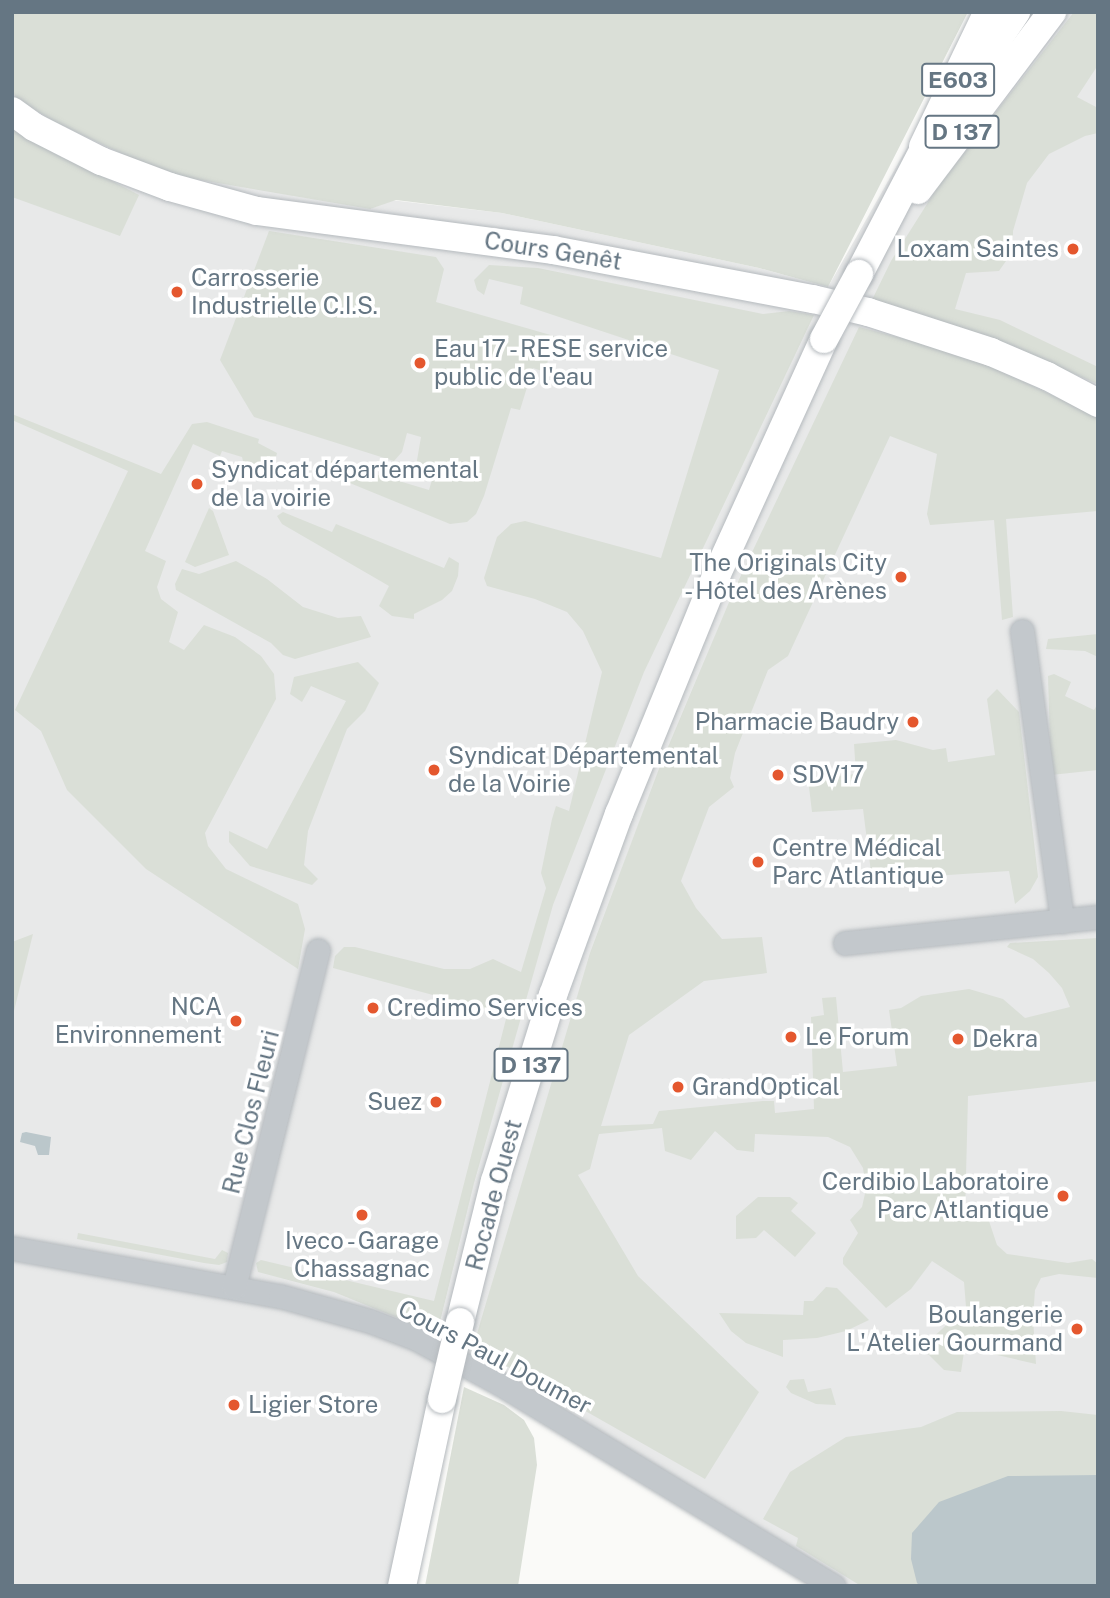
<!DOCTYPE html>
<meta charset="utf-8">
<style>
body{margin:0}
#map{position:relative;width:1110px;height:1598px;overflow:hidden;background:#fafaf8;font-family:"Public Sans",sans-serif}
div>[style]{position:absolute}
.built>*{inset:0;background:#e8e9e9}
.green>*{inset:0;background:#dadfd7}
.water>*{inset:0;background:#bbc7cb}
.roads{filter:drop-shadow(0 0 2px #b5babe) drop-shadow(0 0 2px #b5babe)}
.minor>*{height:23px;margin:-11.5px;padding:0 11.5px;transform-origin:11.5px;border-radius:11.5px;background:#c3c8cc}
.major>*{height:28px;margin:-14px;padding:0 14px;transform-origin:14px;border-radius:14px;background:#fff}
.highway>*{height:32px;margin:-16px;padding:0 16px;transform-origin:16px;border-radius:16px;background:#fff}
.bridges{filter:drop-shadow(0 0 2px #b5babe) drop-shadow(0 0 2px #b5babe)}
.major-bridge>*{height:28px;margin:-14px;padding:0 14px;transform-origin:14px;border-radius:14px;background:#fff}
.dots>*{width:19px;height:19px;translate:-50% -50%;box-sizing:border-box;border:4px solid #fff;border-radius:50%}
span{translate:-50% -50%;white-space:nowrap;text-align:center;line-height:1.15;-webkit-text-stroke:7px #fff;paint-order:stroke}
.shield-label span{padding:2px 5px;background:#fff;border:2px solid;border-radius:5px;-webkit-text-stroke-width:0}
.shield-label{font-size:23px;color:#657683;font-weight:700}
.poi-label{font-size:24px;color:#657683}
.right{translate:-100% -50%;text-align:right}
.left{translate:0 -50%;text-align:left}
.street-label{font-size:24px;color:#657683}
.frame{position:absolute;inset:0;border:14px solid #657683;pointer-events:none}
</style>
<div id="map">
<div class="built">
<div style="clip-path:polygon(984px 12px,1098px 12px,1098px 1586px,816px 1586px,439px 1359px,404px 1586px,12px 1586px,12px 77px,296px 189px,502px 213px,759px 268px,828px 287px)"></div>
</div>
<div class="green">
<div style="clip-path:polygon(12px 12px,968px 12px,828px 287px,759px 268px,502px 213px,396px 200px,370px 209px,165px 174px,53px 121px,16px 98px,12px 90px)"></div>
<div style="clip-path:polygon(1074px 12px,1098px 12px,1098px 65px,1077px 97px,1098px 108px,1098px 133px,1085px 136px,1049px 154px,1027px 183px,1013px 231px,1013px 251px,999px 271px,966px 273px,955px 309px,1000px 320px,1098px 367px,1098px 384px,994px 340px,871px 302px,891px 261px,939px 185px)"></div>
<div style="clip-path:polygon(12px 129px,139px 195px,120px 236px,12px 197px)"></div>
<div style="clip-path:polygon(269px 231px,436px 257px,444px 269px,436px 302px,554px 336px,545px 372px,533px 368px,520px 410px,511px 408px,484px 496px,476px 514px,467px 522px,450px 524px,318px 470px,322px 458px,429px 490px,434px 473px,416px 466px,421px 437px,407px 433px,402px 452px,394px 461px,254px 417px,249px 409px,220px 360px)"></div>
<div style="clip-path:polygon(489px 265px,538px 268px,763px 314px,789px 311px,814px 315px,644px 672px,553px 905px,474px 1183px,437px 1334px,334px 1292px,258px 1272px,256px 1263px,261px 1260px,434px 1301px,507px 1015px,333px 968px,335px 956px,344px 947px,355px 947px,444px 969px,470px 969px,493px 959px,521px 972px,546px 888px,541px 873px,552px 819px,556px 806px,569px 811px,602px 672px,583px 631px,567px 612px,535px 599px,487px 586px,484px 578px,497px 537px,511px 524px,525px 521px,661px 558px,719px 370px,520px 304px,523px 287px,489px 279px,484px 295px,477px 290px,474px 280px)"></div>
<div style="clip-path:polygon(859px 327px,970px 356px,1098px 417px,1098px 511px,1006px 519px,1013px 617px,1002px 620px,994px 520px,930px 525px,927px 514px,937px 454px,890px 436px,788px 656px,768px 670px,735px 753px,730px 778px,734px 787px,709px 807px,681px 881px,696px 908px,722px 939px,762px 937px,767px 973px,704px 981px,629px 1035px,601px 1126px,653px 1124px,659px 1111px,763px 1101px,774px 1101px,775px 1113px,814px 1109px,811px 1017px,824px 1015px,822px 998px,836px 997px,843px 1072px,897px 1066px,889px 1010px,901px 1008px,921px 996px,969px 989px,1003px 999px,1025px 1018px,1070px 1007px,1062px 988px,1049px 973px,1033px 959px,1007px 947px,1010px 943px,1098px 938px,1098px 1081px,968px 1096px,965px 1216px,988px 1218px,997px 1245px,1007px 1254px,1068px 1263px,1092px 1259px,1098px 1264px,1098px 1278px,1059px 1274px,1041px 1278px,1035px 1290px,1033px 1318px,1036px 1364px,971px 1349px,964px 1352px,961px 1372px,944px 1370px,918px 1344px,917px 1333px,930px 1340px,966px 1307px,964px 1282px,932px 1261px,911px 1289px,886px 1308px,843px 1264px,843px 1258px,858px 1233px,850px 1220px,862px 1207px,866px 1189px,863px 1168px,850px 1147px,828px 1137px,755px 1134px,754px 1152px,737px 1150px,715px 1131px,691px 1160px,665px 1151px,662px 1128px,599px 1134px,590px 1169px,578px 1175px,638px 1276px,759px 1392px,705px 1479px,473px 1347px,590px 953px,660px 766px,735px 588px)"></div>
<div style="clip-path:polygon(12px 414px,161px 474px,192px 424px,207px 422px,259px 439px,258px 443px,277px 453px,274px 465px,259px 471px,244px 465px,242px 457px,222px 451px,220px 456px,193px 444px,145px 551px,166px 561px,157px 587px,161px 599px,178px 612px,169px 642px,184px 650px,204px 625px,235px 637px,261px 656px,274px 674px,276px 699px,205px 833px,208px 846px,226px 869px,298px 904px,305px 929px,298px 969px,146px 869px,67px 790px,41px 731px,15px 710px,128px 471px,12px 420px)"></div>
<div style="clip-path:polygon(209px 508px,213px 511px,229px 555px,195px 567px,185px 562px)"></div>
<div style="clip-path:polygon(283px 512px,332px 532px,336px 524px,444px 568px,449px 557px,459px 563px,458px 576px,452px 591px,442px 600px,414px 614px,414px 619px,392px 616px,379px 606px,389px 586px,282px 524px,277px 516px)"></div>
<div style="clip-path:polygon(236px 561px,267px 579px,303px 607px,338px 618px,361px 616px,371px 637px,295px 659px,283px 655px,271px 643px,176px 590px,175px 584px,182px 569px,199px 574px)"></div>
<div style="clip-path:polygon(1098px 634px,1098px 657px,1085px 651px,1046px 649px,1048px 639px)"></div>
<div style="clip-path:polygon(358px 662px,379px 683px,365px 711px,347px 729px,308px 831px,304px 865px,318px 879px,312px 885px,250px 866px,229px 842px,229px 831px,267px 849px,346px 701px,311px 686px,302px 702px,290px 694px,294px 677px)"></div>
<div style="clip-path:polygon(1054px 674px,1071px 682px,1065px 696px,1094px 710px,1098px 703px,1098px 770px,1051px 775px,1048px 676px)"></div>
<div style="clip-path:polygon(997px 689px,1019px 712px,1038px 877px,1030px 891px,1015px 904px,1009px 871px,872px 880px,863px 809px,812px 812px,808px 779px,856px 774px,854px 744px,896px 740px,933px 750px,946px 748px,948px 762px,995px 755px,987px 699px)"></div>
<div style="clip-path:polygon(33px 934px,12px 1019px,12px 942px)"></div>
<div style="clip-path:polygon(758px 1197px,790px 1197px,798px 1203px,791px 1211px,816px 1233px,795px 1257px,764px 1230px,756px 1238px,736px 1239px,736px 1216px)"></div>
<div style="clip-path:polygon(78px 1233px,215px 1259px,222px 1250px,228px 1253px,227px 1262px,219px 1265px,204px 1263px,77px 1239px)"></div>
<div style="clip-path:polygon(826px 1287px,837px 1288px,869px 1320px,846px 1331px,817px 1338px,783px 1340px,783px 1357px,746px 1343px,731px 1331px,719px 1313px,803px 1315px,804px 1301px,813px 1301px)"></div>
<div style="clip-path:polygon(804px 1379px,808px 1392px,831px 1388px,836px 1405px,816px 1404px,791px 1393px,786px 1387px,790px 1380px)"></div>
<div style="clip-path:polygon(464px 1387px,504px 1405px,524px 1420px,534px 1438px,537px 1465px,518px 1586px,425px 1586px)"></div>
<div style="clip-path:polygon(1061px 1411px,1098px 1415px,1098px 1586px,861px 1586px,796px 1546px,798px 1538px,763px 1519px,790px 1472px,846px 1437px,921px 1427px,957px 1412px)"></div>
</div>
<div class="water">
<div style="clip-path:polygon(26px 1132px,51px 1137px,49px 1155px,38px 1155px,35px 1146px,20px 1142px,22px 1133px)"></div>
<div style="clip-path:polygon(1098px 1475px,1098px 1586px,920px 1586px,917px 1583px,911px 1559px,912px 1533px,939px 1502px,1008px 1476px)"></div>
</div>
<div class="roads">
<div class="minor">
<div style="left:1022px;top:631px;width:293px;rotate:82.1deg"></div>
<div style="left:845px;top:943px;width:254px;rotate:-5.9deg"></div>
<div style="left:12px;top:1248px;width:272px;rotate:10.2deg"></div>
<div style="left:280px;top:1296px;width:93px;rotate:15.5deg"></div>
<div style="left:370px;top:1321px;width:48px;rotate:20.7deg"></div>
<div style="left:415px;top:1338px;width:97px;rotate:28.4deg"></div>
<div style="left:500px;top:1384px;width:390px;rotate:31.2deg"></div>
<div style="left:234px;top:1287px;width:347px;rotate:-76deg"></div>
</div>
<div class="major">
<div style="left:12px;top:111px;width:27px;rotate:36deg"></div>
<div style="left:34px;top:127px;width:75px;rotate:26.9deg"></div>
<div style="left:101px;top:161px;width:74px;rotate:20.6deg"></div>
<div style="left:170px;top:187px;width:90px;rotate:15.4deg"></div>
<div style="left:257px;top:211px;width:299px;rotate:7.5deg"></div>
<div style="left:553px;top:250px;width:265px;rotate:10.7deg"></div>
<div style="left:813px;top:299px;width:57px;rotate:13.3deg"></div>
<div style="left:868px;top:312px;width:129px;rotate:18deg"></div>
<div style="left:991px;top:352px;width:61px;rotate:23.2deg"></div>
<div style="left:1047px;top:376px;width:58px;rotate:27.9deg"></div>
<div style="left:918px;top:190px;width:223px;rotate:-53deg"></div>
<div style="left:859px;top:274px;width:143px;rotate:-62.5deg"></div>
<div style="left:925px;top:147px;width:163px;rotate:-56deg"></div>
<div style="left:460px;top:1322px;width:145px;rotate:-76.1deg"></div>
<div style="left:495px;top:1181px;width:195px;rotate:-72.7deg"></div>
<div style="left:553px;top:995px;width:193px;rotate:-70deg"></div>
<div style="left:619px;top:814px;width:257px;rotate:-67.8deg"></div>
<div style="left:716px;top:576px;width:260px;rotate:-65.5deg"></div>
<div style="left:402px;top:1586px;width:191px;rotate:-77.9deg"></div>
</div>
<div class="highway">
<div style="left:925px;top:147px;width:150px;rotate:-64.3deg"></div>
</div>
</div>
<div class="bridges">
<div class="major-bridge">
<div style="left:824px;top:339px;width:74px;rotate:-61.7deg"></div>
<div style="left:442px;top:1399px;width:79px;rotate:-76.8deg"></div>
</div>
</div>
<div class="dots">
<div style="left:1073px;top:249px;background:#e4572e"></div>
<div style="left:177px;top:292px;background:#e4572e"></div>
<div style="left:420px;top:363px;background:#e4572e"></div>
<div style="left:197px;top:484px;background:#e4572e"></div>
<div style="left:901px;top:577px;background:#e4572e"></div>
<div style="left:913px;top:722px;background:#e4572e"></div>
<div style="left:434px;top:770px;background:#e4572e"></div>
<div style="left:778px;top:775px;background:#e4572e"></div>
<div style="left:758px;top:862px;background:#e4572e"></div>
<div style="left:373px;top:1008px;background:#e4572e"></div>
<div style="left:236px;top:1021px;background:#e4572e"></div>
<div style="left:791px;top:1037px;background:#e4572e"></div>
<div style="left:958px;top:1039px;background:#e4572e"></div>
<div style="left:678px;top:1087px;background:#e4572e"></div>
<div style="left:436px;top:1102px;background:#e4572e"></div>
<div style="left:1063px;top:1196px;background:#e4572e"></div>
<div style="left:362px;top:1215px;background:#e4572e"></div>
<div style="left:1077px;top:1329px;background:#e4572e"></div>
<div style="left:234px;top:1405px;background:#e4572e"></div>
</div>
<div class="shield-label">
<span style="left:958px;top:80px">E603</span>
<span style="left:962px;top:132px">D 137</span>
<span style="left:531px;top:1065px">D 137</span>
</div>
<div class="poi-label">
<span class="right" style="left:1059px;top:249px">Loxam Saintes</span>
<span class="left" style="left:191px;top:292px">Carrosserie<br>Industrielle C.I.S.</span>
<span class="left" style="left:434px;top:363px">Eau 17 - RESE service<br>public de l'eau</span>
<span class="left" style="left:211px;top:484px">Syndicat départemental<br>de la voirie</span>
<span class="right" style="left:887px;top:577px">The Originals City<br>- Hôtel des Arènes</span>
<span class="right" style="left:899px;top:722px">Pharmacie Baudry</span>
<span class="left" style="left:448px;top:770px">Syndicat Départemental<br>de la Voirie</span>
<span class="left" style="left:792px;top:775px">SDV17</span>
<span class="left" style="left:772px;top:862px">Centre Médical<br>Parc Atlantique</span>
<span class="right" style="left:222px;top:1021px">NCA<br>Environnement</span>
<span class="left" style="left:387px;top:1008px">Credimo Services</span>
<span class="left" style="left:805px;top:1037px">Le Forum</span>
<span class="left" style="left:972px;top:1039px">Dekra</span>
<span class="left" style="left:692px;top:1087px">GrandOptical</span>
<span class="right" style="left:422px;top:1102px">Suez</span>
<span class="right" style="left:1049px;top:1196px">Cerdibio Laboratoire<br>Parc Atlantique</span>
<span style="left:362px;top:1255px">Iveco - Garage<br>Chassagnac</span>
<span class="right" style="left:1063px;top:1329px">Boulangerie<br>L'Atelier Gourmand</span>
<span class="left" style="left:248px;top:1405px">Ligier Store</span>
</div>
<div class="street-label">
<span style="left:553px;top:251px;rotate:9deg">Cours Genêt</span>
<span style="left:251px;top:1112px;rotate:-76deg">Rue Clos Fleuri</span>
<span style="left:494px;top:1195px;rotate:-75deg">Rocade Ouest</span>
<span style="left:495px;top:1357px;rotate:28deg">Cours Paul Doumer</span>
</div>
<div class="frame"></div>
</div>
